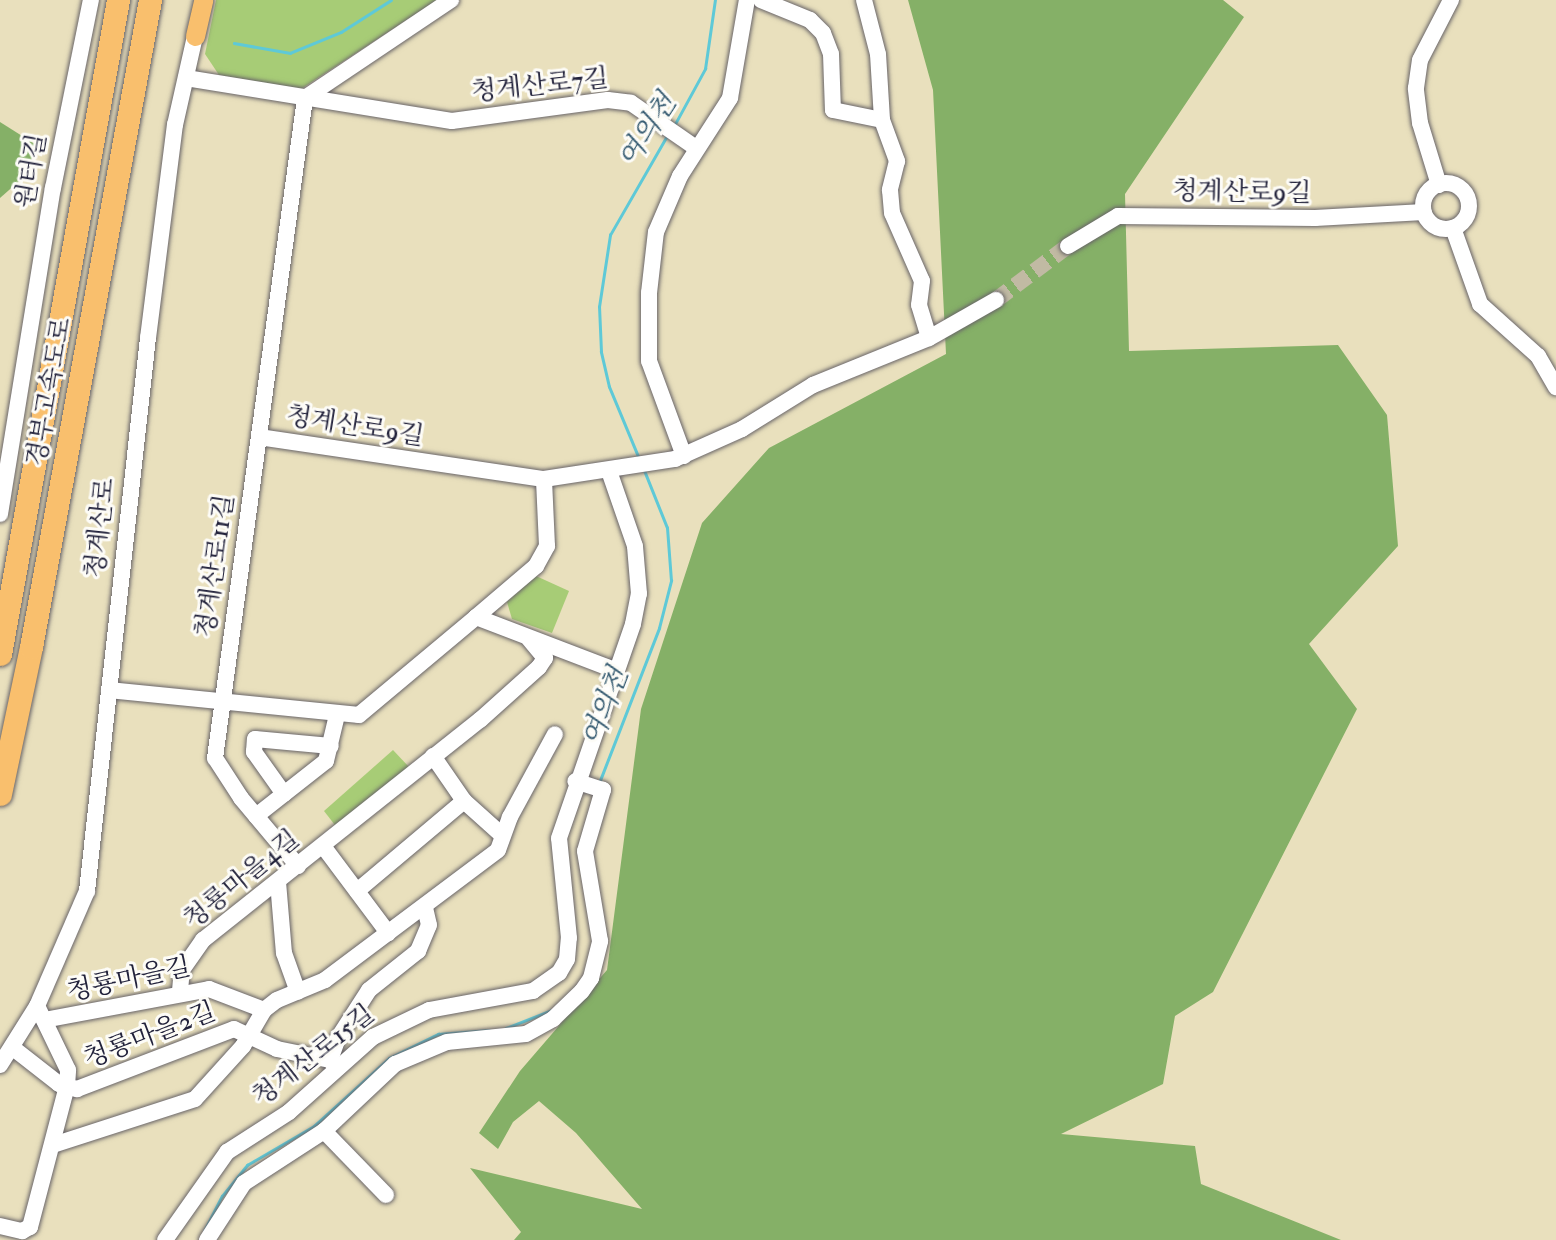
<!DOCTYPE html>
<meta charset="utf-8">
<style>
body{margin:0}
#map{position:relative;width:1556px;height:1240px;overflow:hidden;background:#e9e0bd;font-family:"IM FELL Double Pica","Noto Serif KR",serif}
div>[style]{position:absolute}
.green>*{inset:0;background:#a7cc76}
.forest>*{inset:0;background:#85b067}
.stream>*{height:2.5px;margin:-1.25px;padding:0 1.25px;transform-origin:1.25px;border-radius:1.25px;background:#5ec9d7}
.minor-tunnel>*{height:16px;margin-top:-8px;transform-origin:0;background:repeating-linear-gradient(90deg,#c1baa3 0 16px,transparent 0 24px)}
.roads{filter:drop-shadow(0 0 2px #686468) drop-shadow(0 0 2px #686468)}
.minor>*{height:16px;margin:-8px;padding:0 8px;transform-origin:8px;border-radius:8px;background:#fff}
.minor>.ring{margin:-8px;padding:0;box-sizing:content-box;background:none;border:16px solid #fff;border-radius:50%}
.major>*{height:19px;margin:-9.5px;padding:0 9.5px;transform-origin:9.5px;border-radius:9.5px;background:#f9bf6d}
.highway>*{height:23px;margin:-11.5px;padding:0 11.5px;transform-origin:11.5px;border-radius:11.5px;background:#f9bf6d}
span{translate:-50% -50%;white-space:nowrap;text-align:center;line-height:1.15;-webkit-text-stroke:6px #fdfcf7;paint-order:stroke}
.street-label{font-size:26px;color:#22223b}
.water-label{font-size:28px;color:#375c72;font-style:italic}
</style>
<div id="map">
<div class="green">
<div style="clip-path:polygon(216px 0,437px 0,301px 89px,219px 75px,205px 54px)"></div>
<div style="clip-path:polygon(536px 576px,569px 591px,552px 633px,512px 619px,507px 602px)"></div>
<div style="clip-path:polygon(393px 750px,409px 767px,338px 829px,324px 811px)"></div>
</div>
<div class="forest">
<div style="clip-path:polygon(908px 0,1223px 0,1244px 17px,1125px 194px,1129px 351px,1338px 345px,1387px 415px,1398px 546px,1309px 644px,1357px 709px,1213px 992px,1175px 1016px,1163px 1084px,1061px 1134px,1195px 1146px,1201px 1184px,1341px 1240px,514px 1240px,521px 1232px,470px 1168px,642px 1209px,576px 1133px,539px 1101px,513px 1122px,498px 1149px,479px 1133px,520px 1071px,607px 970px,641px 709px,702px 523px,769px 448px,946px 354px,933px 90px)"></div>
<div style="clip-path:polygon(0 122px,38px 146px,25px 176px,0 198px)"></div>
</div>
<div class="stream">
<div style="left:234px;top:43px;width:57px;rotate:10.1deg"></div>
<div style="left:290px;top:53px;width:55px;rotate:-22.4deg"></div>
<div style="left:341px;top:32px;width:59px;rotate:-32.6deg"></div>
<div style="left:675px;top:124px;width:63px;rotate:-61.4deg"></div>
<div style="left:705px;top:69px;width:70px;rotate:-81.8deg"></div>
<div style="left:639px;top:459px;width:78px;rotate:-112.6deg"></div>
<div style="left:609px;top:387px;width:36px;rotate:-103deg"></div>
<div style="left:601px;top:352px;width:45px;rotate:-92.5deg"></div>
<div style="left:599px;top:307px;width:73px;rotate:-81.3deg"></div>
<div style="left:610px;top:235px;width:114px;rotate:-60.1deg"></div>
<div style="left:599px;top:783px;width:166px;rotate:-68.8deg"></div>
<div style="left:659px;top:628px;width:49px;rotate:-75.7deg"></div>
<div style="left:671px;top:581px;width:53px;rotate:-94.3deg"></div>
<div style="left:667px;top:528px;width:65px;rotate:-111.8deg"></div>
<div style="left:506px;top:1028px;width:49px;rotate:-21.4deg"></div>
<div style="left:204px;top:1231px;width:39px;rotate:-63deg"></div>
<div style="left:222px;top:1196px;width:40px;rotate:-51deg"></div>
<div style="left:247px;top:1165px;width:78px;rotate:-30.2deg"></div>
<div style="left:314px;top:1126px;width:101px;rotate:-42.2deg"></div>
<div style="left:389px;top:1058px;width:55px;rotate:-26.1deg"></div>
<div style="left:438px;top:1034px;width:51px;rotate:-4.5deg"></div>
</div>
<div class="minor-tunnel">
<div style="left:996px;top:300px;width:90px;rotate:-36.9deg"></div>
</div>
<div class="roads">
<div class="minor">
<div style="left:761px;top:0;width:53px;rotate:22.2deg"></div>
<div style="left:810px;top:20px;width:18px;rotate:45deg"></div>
<div style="left:823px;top:33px;width:22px;rotate:69deg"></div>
<div style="left:831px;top:54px;width:56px;rotate:88deg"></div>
<div style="left:833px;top:110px;width:50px;rotate:11.5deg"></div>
<div style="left:864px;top:0;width:56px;rotate:75.5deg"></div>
<div style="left:878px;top:54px;width:66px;rotate:86.5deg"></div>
<div style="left:882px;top:120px;width:44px;rotate:69.9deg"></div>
<div style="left:897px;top:161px;width:30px;rotate:104deg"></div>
<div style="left:890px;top:190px;width:23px;rotate:85deg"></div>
<div style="left:892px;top:213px;width:74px;rotate:66.2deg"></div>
<div style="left:922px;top:281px;width:24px;rotate:97deg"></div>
<div style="left:919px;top:305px;width:34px;rotate:73deg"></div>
<div style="left:186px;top:78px;width:269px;rotate:9.2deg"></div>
<div style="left:452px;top:121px;width:157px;rotate:-7.7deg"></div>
<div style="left:608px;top:100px;width:23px;rotate:7deg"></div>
<div style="left:631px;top:103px;width:79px;rotate:34.7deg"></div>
<div style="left:305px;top:98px;width:176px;rotate:-33.9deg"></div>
<div class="ring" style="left:1423px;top:183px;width:30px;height:30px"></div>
<div style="left:1439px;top:185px;width:65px;rotate:-107deg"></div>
<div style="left:1420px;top:123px;width:35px;rotate:-97deg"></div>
<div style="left:1416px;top:88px;width:28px;rotate:-82deg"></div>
<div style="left:1420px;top:60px;width:68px;rotate:-62.7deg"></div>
<div style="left:1453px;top:228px;width:81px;rotate:70.4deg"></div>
<div style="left:1480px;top:304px;width:78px;rotate:41.9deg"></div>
<div style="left:1538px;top:356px;width:36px;rotate:60deg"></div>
<div style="left:1068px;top:246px;width:58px;rotate:-31deg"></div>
<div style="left:1118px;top:216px;width:197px;rotate:0.6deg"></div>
<div style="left:1315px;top:218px;width:109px;rotate:-3.2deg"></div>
<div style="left:259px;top:437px;width:288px;rotate:8.4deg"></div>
<div style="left:544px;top:479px;width:133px;rotate:-8.7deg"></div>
<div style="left:675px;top:459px;width:73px;rotate:-24.1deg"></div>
<div style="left:742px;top:429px;width:84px;rotate:-31.8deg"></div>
<div style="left:813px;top:385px;width:125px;rotate:-22.1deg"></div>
<div style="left:929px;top:338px;width:77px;rotate:-29.6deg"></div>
<div style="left:684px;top:456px;width:101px;rotate:-110.2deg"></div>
<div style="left:649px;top:361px;width:68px;rotate:-90deg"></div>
<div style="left:649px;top:293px;width:61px;rotate:-83.5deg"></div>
<div style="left:656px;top:232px;width:61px;rotate:-66.8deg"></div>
<div style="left:680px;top:176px;width:93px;rotate:-57.3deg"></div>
<div style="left:730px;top:98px;width:99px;rotate:-80.2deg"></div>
<div style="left:0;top:514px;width:330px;rotate:-80.8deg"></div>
<div style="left:53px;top:188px;width:192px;rotate:-78.6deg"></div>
<div style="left:476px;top:617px;width:79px;rotate:-40.4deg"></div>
<div style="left:536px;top:566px;width:23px;rotate:-61deg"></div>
<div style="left:547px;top:546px;width:67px;rotate:-92.6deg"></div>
<div style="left:109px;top:690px;width:251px;rotate:5.7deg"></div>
<div style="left:359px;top:715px;width:153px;rotate:-39.9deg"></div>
<div style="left:476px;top:617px;width:149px;rotate:20.9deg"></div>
<div style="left:433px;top:756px;width:55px;rotate:55.4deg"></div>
<div style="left:464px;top:801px;width:52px;rotate:41.9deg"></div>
<div style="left:284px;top:794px;width:52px;rotate:-125.5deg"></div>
<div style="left:254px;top:752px;width:13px;rotate:-86deg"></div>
<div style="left:255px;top:739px;width:76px;rotate:5.3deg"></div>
<div style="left:256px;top:816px;width:89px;rotate:-38.2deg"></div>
<div style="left:326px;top:761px;width:47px;rotate:-76.6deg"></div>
<div style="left:323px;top:846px;width:109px;rotate:53.2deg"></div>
<div style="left:298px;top:866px;width:89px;rotate:-130deg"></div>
<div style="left:241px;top:798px;width:48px;rotate:-123deg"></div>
<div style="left:215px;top:758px;width:666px;rotate:-82.23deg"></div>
<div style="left:278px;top:882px;width:71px;rotate:85.2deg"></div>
<div style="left:284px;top:953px;width:41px;rotate:70.3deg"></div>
<div style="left:357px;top:891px;width:140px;rotate:-40.1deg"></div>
<div style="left:180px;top:991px;width:21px;rotate:-85deg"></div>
<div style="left:182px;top:970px;width:37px;rotate:-55deg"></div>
<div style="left:203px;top:940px;width:354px;rotate:-38.5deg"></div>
<div style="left:480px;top:720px;width:79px;rotate:-41.9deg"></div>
<div style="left:539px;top:667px;width:11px;rotate:-56deg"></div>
<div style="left:545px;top:658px;width:25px;rotate:-130deg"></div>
<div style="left:44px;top:1020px;width:168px;rotate:-10.6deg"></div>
<div style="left:209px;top:989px;width:59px;rotate:20.9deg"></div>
<div style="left:13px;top:1048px;width:58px;rotate:38deg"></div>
<div style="left:59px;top:1084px;width:19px;rotate:16deg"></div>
<div style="left:77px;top:1089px;width:168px;rotate:-20.9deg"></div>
<div style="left:234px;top:1029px;width:47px;rotate:24.9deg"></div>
<div style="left:277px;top:1049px;width:54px;rotate:11.7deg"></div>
<div style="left:330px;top:1060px;width:11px;rotate:49deg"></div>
<div style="left:330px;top:1060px;width:23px;rotate:-70deg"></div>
<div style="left:338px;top:1038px;width:57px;rotate:-57.1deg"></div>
<div style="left:369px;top:990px;width:63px;rotate:-38.5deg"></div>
<div style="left:418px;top:951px;width:28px;rotate:-67deg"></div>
<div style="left:429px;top:925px;width:18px;rotate:-103deg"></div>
<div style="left:0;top:1065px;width:70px;rotate:-57.9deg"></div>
<div style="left:37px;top:1006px;width:125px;rotate:-66.5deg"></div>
<div style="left:87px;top:891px;width:556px;rotate:-83.71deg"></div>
<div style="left:148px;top:338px;width:215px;rotate:-82.8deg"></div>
<div style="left:175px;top:125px;width:91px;rotate:-77.3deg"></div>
<div style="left:324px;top:1131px;width:89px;rotate:45.9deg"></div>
<div style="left:53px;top:1145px;width:149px;rotate:-17.9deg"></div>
<div style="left:195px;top:1099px;width:72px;rotate:-47.8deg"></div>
<div style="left:243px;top:1046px;width:42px;rotate:-59.7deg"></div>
<div style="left:264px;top:1010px;width:16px;rotate:-38deg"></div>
<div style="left:277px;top:1000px;width:52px;rotate:-22.6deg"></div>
<div style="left:325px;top:980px;width:216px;rotate:-36.9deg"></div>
<div style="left:498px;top:850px;width:35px;rotate:-70deg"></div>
<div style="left:510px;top:817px;width:94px;rotate:-61.5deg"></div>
<div style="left:0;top:1226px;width:23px;rotate:13deg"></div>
<div style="left:22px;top:1231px;width:9px;rotate:-27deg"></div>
<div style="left:30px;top:1227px;width:146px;rotate:-75.3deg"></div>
<div style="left:67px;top:1086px;width:16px;rotate:-86deg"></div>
<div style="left:68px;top:1070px;width:71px;rotate:-115.8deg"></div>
<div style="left:165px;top:1240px;width:108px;rotate:-54.8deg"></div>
<div style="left:227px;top:1152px;width:74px;rotate:-32.8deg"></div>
<div style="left:289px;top:1112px;width:113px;rotate:-41.8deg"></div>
<div style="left:373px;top:1037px;width:62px;rotate:-25.7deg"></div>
<div style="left:429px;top:1010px;width:106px;rotate:-10.4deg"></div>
<div style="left:533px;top:991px;width:32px;rotate:-35deg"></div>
<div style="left:559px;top:973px;width:16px;rotate:-60deg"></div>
<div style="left:567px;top:959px;width:21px;rotate:-85deg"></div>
<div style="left:569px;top:938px;width:100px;rotate:-95.7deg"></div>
<div style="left:559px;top:838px;width:226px;rotate:-70.9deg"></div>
<div style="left:633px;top:624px;width:31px;rotate:-79deg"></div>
<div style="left:639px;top:594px;width:48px;rotate:-94.8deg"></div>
<div style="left:635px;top:546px;width:79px;rotate:-109.1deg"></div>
<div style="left:207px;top:1240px;width:68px;rotate:-57deg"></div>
<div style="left:244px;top:1183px;width:95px;rotate:-33deg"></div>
<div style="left:324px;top:1131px;width:98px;rotate:-43.3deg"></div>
<div style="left:395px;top:1064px;width:56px;rotate:-22.9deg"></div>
<div style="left:447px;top:1042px;width:79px;rotate:-5.8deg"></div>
<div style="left:526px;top:1034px;width:31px;rotate:-29deg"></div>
<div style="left:553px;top:1019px;width:40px;rotate:-44deg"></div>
<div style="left:582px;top:991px;width:16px;rotate:-55deg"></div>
<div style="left:591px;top:978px;width:38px;rotate:-76deg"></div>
<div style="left:600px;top:941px;width:91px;rotate:-99.5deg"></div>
<div style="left:585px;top:851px;width:64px;rotate:-73.6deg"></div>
<div style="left:603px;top:790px;width:29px;rotate:-162deg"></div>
</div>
<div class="major">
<div style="left:195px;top:36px;width:37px;rotate:-77deg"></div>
</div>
<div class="highway">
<div style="left:0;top:654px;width:665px;rotate:-79.77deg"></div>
<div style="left:0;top:794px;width:150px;rotate:-78.1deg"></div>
<div style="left:31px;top:647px;width:658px;rotate:-79.58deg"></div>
</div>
</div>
<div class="street-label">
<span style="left:540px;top:86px;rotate:-6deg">청계산로7길</span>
<span style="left:32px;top:171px;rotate:-80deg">원터길</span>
<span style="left:1242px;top:193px;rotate:1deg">청계산로9길</span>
<span style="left:50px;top:392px;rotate:-80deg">경부고속도로</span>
<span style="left:355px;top:427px;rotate:9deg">청계산로9길</span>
<span style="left:101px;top:528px;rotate:-84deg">청계산로</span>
<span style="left:216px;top:566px;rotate:-82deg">청계산로11길</span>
<span style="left:242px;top:880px;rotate:-39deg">청룡마을4길</span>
<span style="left:129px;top:980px;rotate:-12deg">청룡마을길</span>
<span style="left:150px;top:1036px;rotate:-21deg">청룡마을2길</span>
<span style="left:314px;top:1056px;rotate:-38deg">청계산로15길</span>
</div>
<div class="water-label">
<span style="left:648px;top:131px;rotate:-57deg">여의천</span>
<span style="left:606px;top:707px;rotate:-69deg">여의천</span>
</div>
</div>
